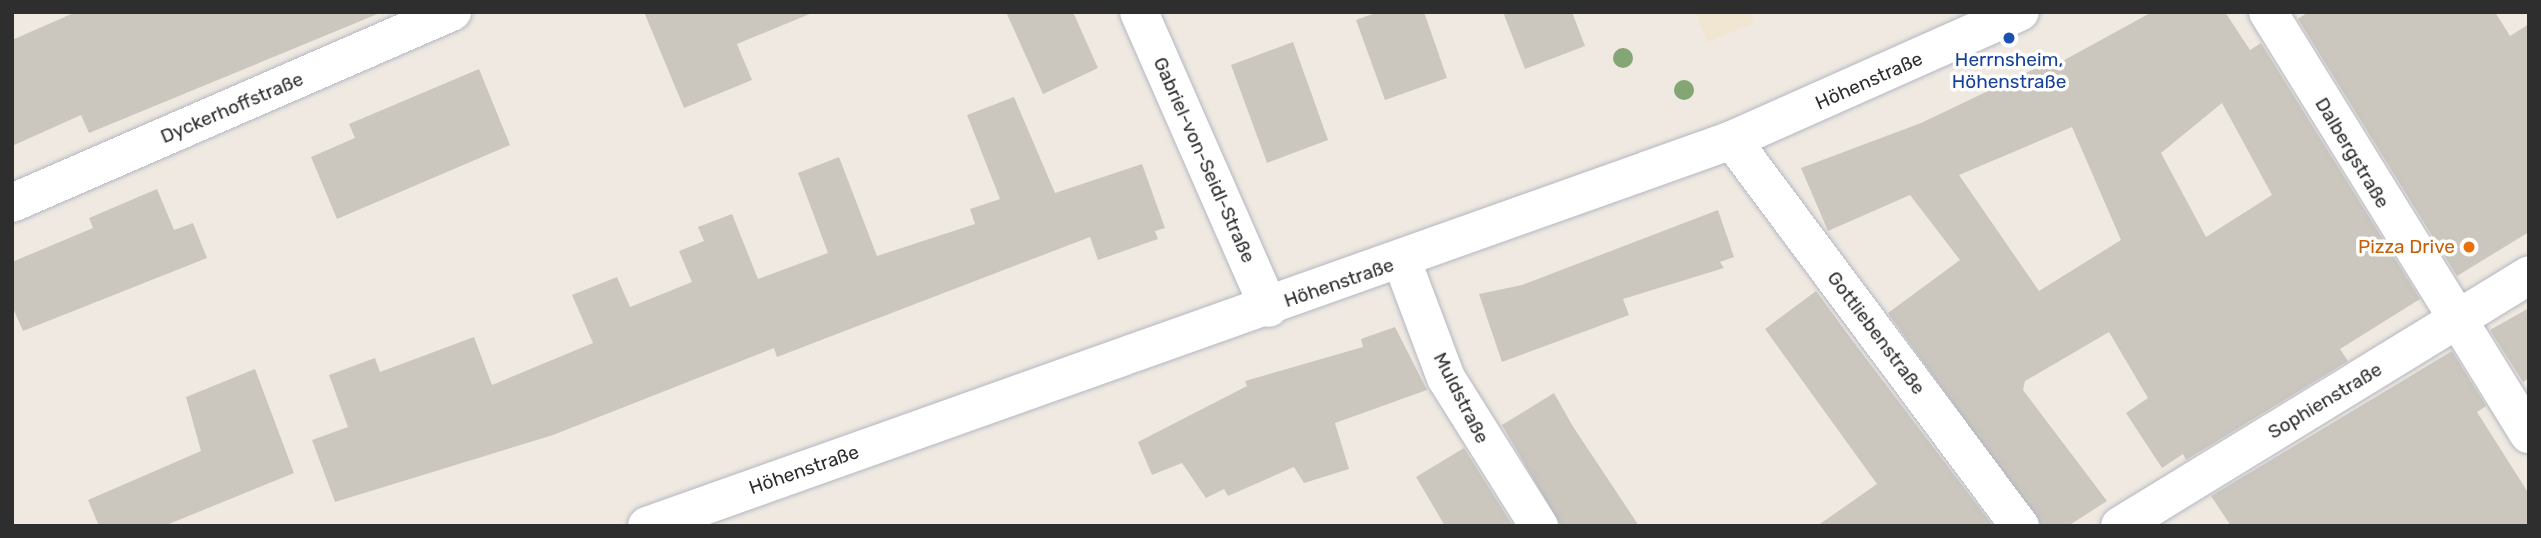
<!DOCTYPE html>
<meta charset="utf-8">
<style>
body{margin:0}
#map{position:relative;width:2541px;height:538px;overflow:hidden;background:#efe9e1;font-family:Rubik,sans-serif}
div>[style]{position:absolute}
.education>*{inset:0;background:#f0e6d1}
.building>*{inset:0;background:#cbc7bf}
.roads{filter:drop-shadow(0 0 2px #b4b7c1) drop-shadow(0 0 2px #b4b7c1)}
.street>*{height:38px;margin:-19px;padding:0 19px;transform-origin:19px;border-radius:19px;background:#fff}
.secondary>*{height:38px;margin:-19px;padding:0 19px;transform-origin:19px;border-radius:19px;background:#fff}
.trees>*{width:20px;height:20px;margin:-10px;border-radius:50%;background:#84a574}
.dots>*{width:19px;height:19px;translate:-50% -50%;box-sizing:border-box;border:4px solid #fff;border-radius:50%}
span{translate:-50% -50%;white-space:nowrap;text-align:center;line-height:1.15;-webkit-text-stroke:7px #fff;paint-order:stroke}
.transit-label{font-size:19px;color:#164399}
.street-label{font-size:19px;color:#2e2e2e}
.food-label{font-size:19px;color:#c56008}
.right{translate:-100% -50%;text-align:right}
.frame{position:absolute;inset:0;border:14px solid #2e2e2e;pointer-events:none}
</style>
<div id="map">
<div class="education">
<div style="clip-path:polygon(1695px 12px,1750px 12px,1754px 23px,1708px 42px)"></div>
</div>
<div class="building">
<div style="clip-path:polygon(76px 12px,380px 12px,380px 13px,89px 133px,81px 115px,12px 146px,12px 40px)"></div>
<div style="clip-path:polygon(644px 12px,812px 12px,812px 13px,737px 44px,752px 80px,684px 108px)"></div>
<div style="clip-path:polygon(1006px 12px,1073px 12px,1098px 68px,1043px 94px)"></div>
<div style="clip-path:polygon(1378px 12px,1424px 12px,1447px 78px,1385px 100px,1356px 20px)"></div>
<div style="clip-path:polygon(1503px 12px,1572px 12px,1585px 46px,1525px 69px)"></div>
<div style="clip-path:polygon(evenodd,2152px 12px,2225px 12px,2250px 50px,2261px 43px,2420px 299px,2340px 349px,2348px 361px,2186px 460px,2183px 454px,2162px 468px,2126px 413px,2148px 398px,2109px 332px,2025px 381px,2023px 390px,2107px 501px,2068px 526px,2041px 526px,1888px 313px,1960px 260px,1910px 195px,1828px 231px,1801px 168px,1921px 123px,2057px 58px,2059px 63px,2152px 12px,2222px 103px,2272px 195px,2206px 237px,2161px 153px,2222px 103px,2152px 12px,2072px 127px,2121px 240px,2039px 291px,1959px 175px,2072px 127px)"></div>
<div style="clip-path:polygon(2308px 12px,2495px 12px,2510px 36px,2529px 24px,2529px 232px,2457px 276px,2298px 19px)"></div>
<div style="clip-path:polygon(1293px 42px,1328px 140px,1267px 163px,1231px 65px)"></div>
<div style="clip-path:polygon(479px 69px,510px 145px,337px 219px,311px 157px,355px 138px,349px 124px)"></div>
<div style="clip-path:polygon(1014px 97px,1055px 193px,1142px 164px,1165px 228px,1155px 231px,1158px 239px,1098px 260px,1090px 237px,777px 357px,774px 348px,553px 435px,335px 502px,312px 440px,348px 427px,329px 375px,375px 358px,380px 372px,474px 337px,492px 385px,593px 343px,572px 295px,617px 277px,630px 307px,692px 282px,679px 251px,704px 241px,698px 227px,732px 214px,758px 279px,828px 253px,798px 173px,839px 157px,877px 256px,975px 224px,970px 209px,1000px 199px,967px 115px)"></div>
<div style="clip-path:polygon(157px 189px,174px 230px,193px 223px,207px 258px,23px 331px,12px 306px,12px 262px,93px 228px,89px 218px)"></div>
<div style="clip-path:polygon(1718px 210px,1734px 257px,1720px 262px,1724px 268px,1623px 299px,1629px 315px,1502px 362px,1479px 294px,1522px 285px)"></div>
<div style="clip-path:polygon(1816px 291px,1852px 340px,1993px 526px,1817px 526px,1877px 484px,1765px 329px)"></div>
<div style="clip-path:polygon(2529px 308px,2529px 378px,2523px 382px,2490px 330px)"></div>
<div style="clip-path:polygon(1395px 327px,1427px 390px,1335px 423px,1349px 469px,1304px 483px,1294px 467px,1228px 496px,1224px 489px,1206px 498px,1182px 463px,1152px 475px,1138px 442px,1247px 386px,1245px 381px,1363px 347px,1361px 339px)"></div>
<div style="clip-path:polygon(2452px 351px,2486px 406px,2477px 412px,2529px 494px,2529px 526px,2231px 526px,2211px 496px)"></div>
<div style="clip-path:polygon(255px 369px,294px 473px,164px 526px,99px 526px,88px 500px,201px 451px,186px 397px)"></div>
<div style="clip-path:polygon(1554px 393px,1572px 425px,1639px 526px,1561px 526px,1502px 425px)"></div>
<div style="clip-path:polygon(1464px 448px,1513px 526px,1445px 526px,1416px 477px)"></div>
</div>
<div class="roads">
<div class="street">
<div style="left:1139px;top:12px;width:323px;rotate:66.3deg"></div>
<div style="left:2268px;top:12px;width:496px;rotate:58.3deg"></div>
<div style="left:1732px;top:140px;width:482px;rotate:53.3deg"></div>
<div style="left:12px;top:203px;width:480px;rotate:-23.5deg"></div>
<div style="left:1402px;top:261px;width:125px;rotate:69.4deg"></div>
<div style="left:1446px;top:378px;width:175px;rotate:57.9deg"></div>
<div style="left:2120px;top:526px;width:480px;rotate:-31.5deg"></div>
</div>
<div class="secondary">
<div style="left:647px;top:526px;width:1152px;rotate:-19.58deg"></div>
<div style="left:1732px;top:140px;width:315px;rotate:-24deg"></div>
</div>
</div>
<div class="trees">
<div style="left:1623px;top:58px"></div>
<div style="left:1684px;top:90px"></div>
</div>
<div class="dots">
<div style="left:2009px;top:38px;background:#1a4fb4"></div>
<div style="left:2469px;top:247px;background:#e8710a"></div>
</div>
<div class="transit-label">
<span style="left:2009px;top:71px">Herrnsheim,<br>Höhenstraße</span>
</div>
<div class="street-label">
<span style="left:1869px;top:81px;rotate:-24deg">Höhenstraße</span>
<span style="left:232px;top:108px;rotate:-23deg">Dyckerhoffstraße</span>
<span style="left:2352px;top:153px;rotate:59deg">Dalbergstraße</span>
<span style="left:1204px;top:160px;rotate:66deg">Gabriel-von-Seidl-Straße</span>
<span style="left:1339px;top:283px;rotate:-19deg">Höhenstraße</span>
<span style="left:1876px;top:333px;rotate:53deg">Gottliebenstraße</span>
<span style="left:1461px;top:398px;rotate:63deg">Muldstraße</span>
<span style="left:2325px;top:401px;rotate:-31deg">Sophienstraße</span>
<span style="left:804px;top:470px;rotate:-19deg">Höhenstraße</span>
</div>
<div class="food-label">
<span class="right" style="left:2455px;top:247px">Pizza Drive</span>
</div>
<div class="frame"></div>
</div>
